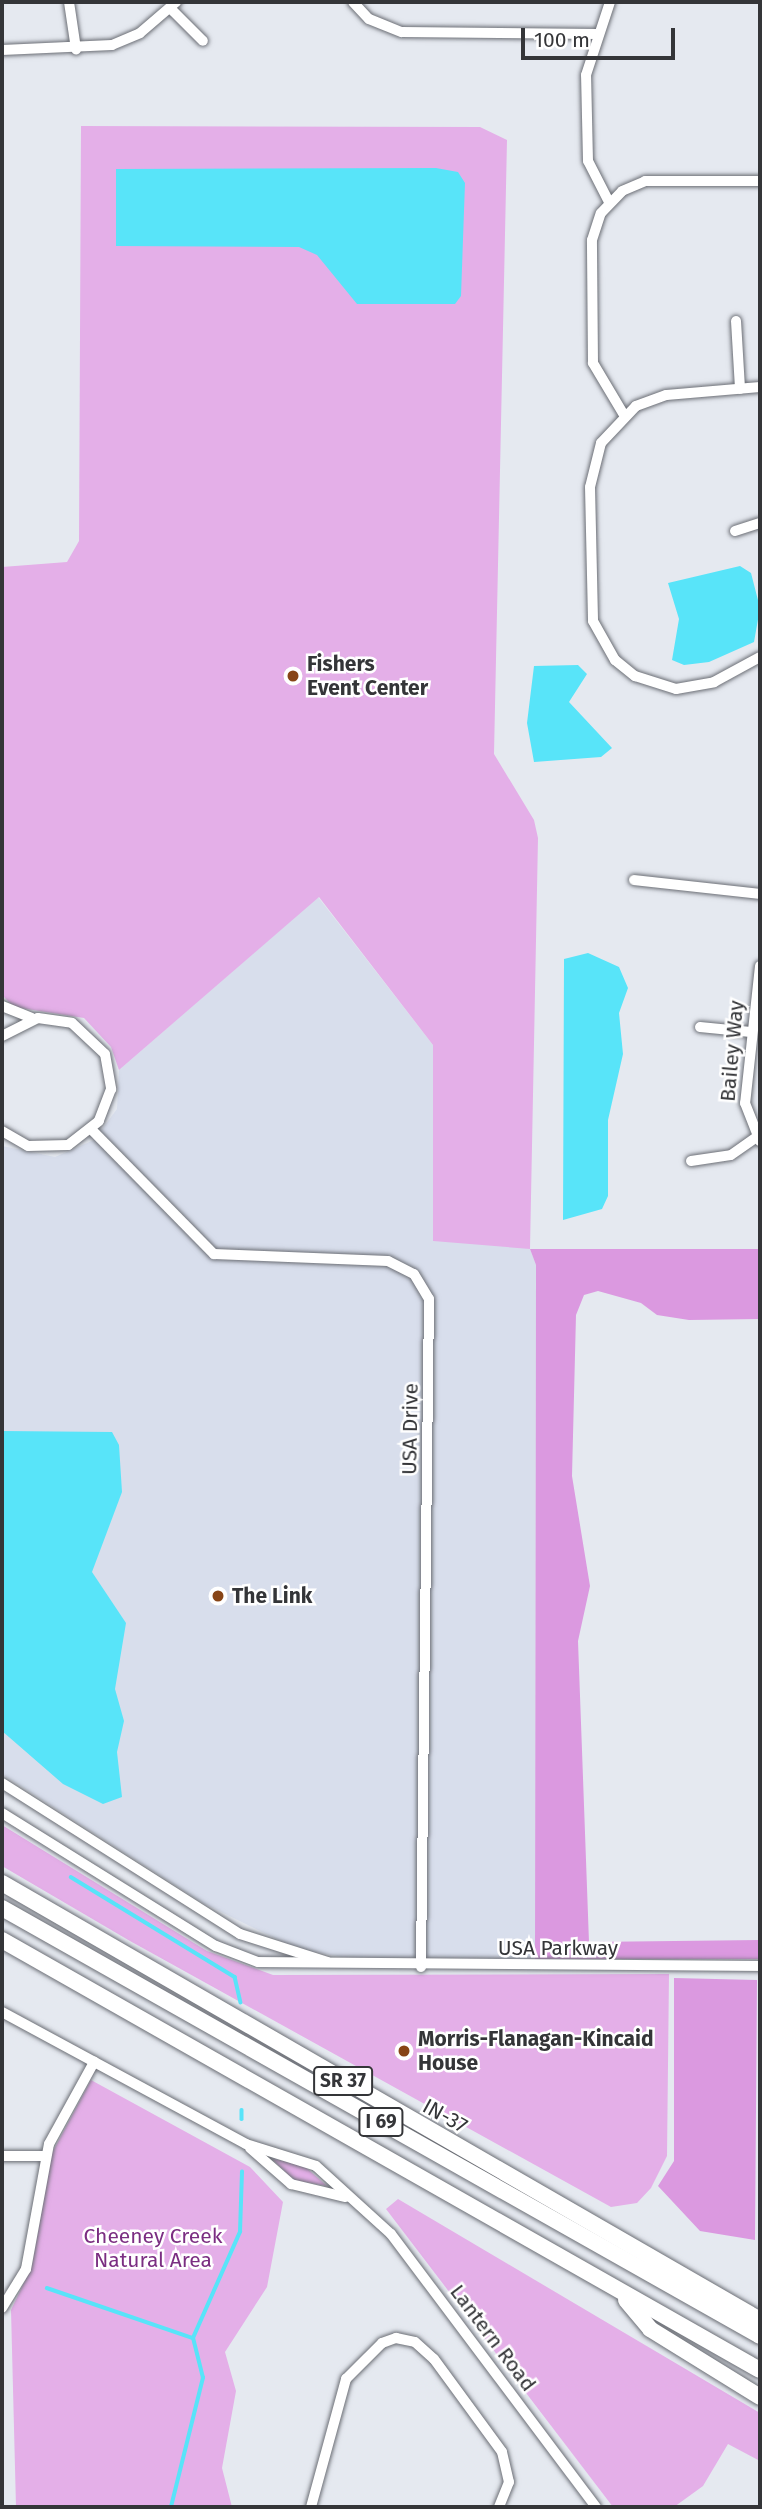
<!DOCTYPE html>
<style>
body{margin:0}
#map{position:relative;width:762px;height:2509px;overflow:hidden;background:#e5e9f0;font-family:"Fira Sans",sans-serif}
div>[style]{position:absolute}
.built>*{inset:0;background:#d8deec}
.green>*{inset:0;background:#e4afe8}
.forest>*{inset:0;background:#db99e0}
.water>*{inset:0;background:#58e4f9}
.stream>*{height:3.5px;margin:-1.75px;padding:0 1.75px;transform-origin:1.75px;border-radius:1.75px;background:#58e4f9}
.roads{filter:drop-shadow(0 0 2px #6b6e75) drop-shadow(0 0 2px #6b6e75)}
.minor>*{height:10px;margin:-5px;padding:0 5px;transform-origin:5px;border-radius:5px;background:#fff}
.highway>*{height:16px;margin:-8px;padding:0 8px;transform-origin:8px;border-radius:8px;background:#fff}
.dots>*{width:19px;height:19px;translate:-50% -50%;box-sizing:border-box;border:4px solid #fff;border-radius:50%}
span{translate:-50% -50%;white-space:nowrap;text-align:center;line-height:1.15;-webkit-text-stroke:5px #fff;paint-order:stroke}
.shield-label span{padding:2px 5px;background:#fff;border:2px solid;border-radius:5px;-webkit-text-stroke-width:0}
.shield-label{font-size:19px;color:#343538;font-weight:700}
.poi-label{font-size:21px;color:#343538;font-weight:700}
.left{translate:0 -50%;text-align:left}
.street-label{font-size:21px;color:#343538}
.park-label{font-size:21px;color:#7b2e82}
.frame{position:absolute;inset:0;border:4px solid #343538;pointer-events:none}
.scale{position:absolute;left:521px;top:28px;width:154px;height:32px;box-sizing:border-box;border:4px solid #343538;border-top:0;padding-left:9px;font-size:21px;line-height:24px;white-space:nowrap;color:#343538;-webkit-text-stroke:5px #fff;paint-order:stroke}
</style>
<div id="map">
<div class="built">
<div style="clip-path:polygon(318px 897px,433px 1045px,433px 1241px,516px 1243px,530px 1249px,536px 1265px,535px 1959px,372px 1962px,297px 1949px,203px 1903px,2px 1774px,2px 1146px,55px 1157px,94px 1140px,117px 1109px,119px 1070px)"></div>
</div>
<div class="green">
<div style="clip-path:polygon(81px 126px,480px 127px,507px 140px,494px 754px,534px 820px,538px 838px,530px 1249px,433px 1241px,433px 1045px,319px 897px,119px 1070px,111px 1047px,84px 1018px,14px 1007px,2px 995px,2px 567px,67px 562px,79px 541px)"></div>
<div style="clip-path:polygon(2px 1825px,207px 1951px,273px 1975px,669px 1974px,667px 2156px,651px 2188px,637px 2203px,611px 2207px,130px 1941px,2px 1866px)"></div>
<div style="clip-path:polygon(91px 2080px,250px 2167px,283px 2202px,267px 2287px,225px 2352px,236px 2391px,222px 2468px,232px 2507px,16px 2507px,11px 2310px,32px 2266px,52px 2153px)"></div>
<div style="clip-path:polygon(272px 2159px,302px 2164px,327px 2186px,294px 2180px)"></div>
<div style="clip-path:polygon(398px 2199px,760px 2413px,760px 2461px,728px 2444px,703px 2486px,674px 2507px,613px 2507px,386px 2209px)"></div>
</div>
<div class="forest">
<div style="clip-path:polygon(530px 1249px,760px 1249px,760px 1319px,689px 1320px,657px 1315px,641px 1303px,598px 1291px,584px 1295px,576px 1315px,572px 1476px,590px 1586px,578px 1641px,589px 1942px,760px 1940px,760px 1959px,535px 1959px,536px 1265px)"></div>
<div style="clip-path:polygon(674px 1978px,757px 1980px,755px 2240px,700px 2231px,658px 2186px,674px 2161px)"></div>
</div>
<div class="water">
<div style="clip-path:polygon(436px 168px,458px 172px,465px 183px,461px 296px,455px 304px,357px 304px,317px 255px,299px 247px,116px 246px,116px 169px)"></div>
<div style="clip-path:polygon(740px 566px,751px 573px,760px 608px,754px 642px,709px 662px,684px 665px,672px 660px,679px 619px,668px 583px)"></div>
<div style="clip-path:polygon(578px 665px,587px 674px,569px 702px,612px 748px,601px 757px,534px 762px,527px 723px,534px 666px)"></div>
<div style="clip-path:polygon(588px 953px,619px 967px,628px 988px,619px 1013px,623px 1054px,608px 1120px,608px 1196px,602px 1209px,563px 1220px,564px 959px)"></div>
<div style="clip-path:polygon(2px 1431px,112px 1432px,119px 1445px,122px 1492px,92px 1572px,126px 1623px,115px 1689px,124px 1721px,117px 1752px,122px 1797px,103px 1804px,63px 1784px,2px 1731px)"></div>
</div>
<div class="stream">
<div style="left:71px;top:1877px;width:192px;rotate:31.4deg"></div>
<div style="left:235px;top:1977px;width:26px;rotate:77deg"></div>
<div style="left:242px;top:2110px;width:9px;rotate:90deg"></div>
<div style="left:47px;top:2288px;width:154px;rotate:18.9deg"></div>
<div style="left:171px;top:2507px;width:133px;rotate:-76.1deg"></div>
<div style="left:203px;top:2378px;width:41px;rotate:-104deg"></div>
<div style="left:193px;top:2338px;width:116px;rotate:-66.1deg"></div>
<div style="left:240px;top:2232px;width:60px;rotate:-88.1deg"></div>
</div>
<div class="roads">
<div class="minor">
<div style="left:69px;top:2px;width:48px;rotate:81.5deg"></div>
<div style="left:353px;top:2px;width:23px;rotate:47deg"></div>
<div style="left:369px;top:19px;width:35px;rotate:22deg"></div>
<div style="left:402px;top:32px;width:195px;rotate:0.6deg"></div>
<div style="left:171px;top:9px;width:45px;rotate:45deg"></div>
<div style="left:2px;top:50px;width:110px;rotate:-2.6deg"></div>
<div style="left:112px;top:45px;width:30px;rotate:-23deg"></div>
<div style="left:140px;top:33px;width:48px;rotate:-40.7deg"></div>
<div style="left:609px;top:202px;width:46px;rotate:-117.1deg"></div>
<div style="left:588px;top:161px;width:86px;rotate:-91.3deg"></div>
<div style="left:586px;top:75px;width:77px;rotate:-71.8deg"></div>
<div style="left:736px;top:321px;width:68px;rotate:86.6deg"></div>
<div style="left:760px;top:387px;width:94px;rotate:175.1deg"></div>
<div style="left:666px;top:395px;width:32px;rotate:160deg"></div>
<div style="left:636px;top:406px;width:51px;rotate:133.4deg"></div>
<div style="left:601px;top:443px;width:45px;rotate:104deg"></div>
<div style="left:590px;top:487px;width:134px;rotate:88.7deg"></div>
<div style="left:593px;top:621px;width:45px;rotate:60.6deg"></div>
<div style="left:615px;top:660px;width:26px;rotate:39deg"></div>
<div style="left:635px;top:676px;width:43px;rotate:17.6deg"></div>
<div style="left:676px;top:689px;width:39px;rotate:-10deg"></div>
<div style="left:714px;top:682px;width:52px;rotate:-28.5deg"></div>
<div style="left:624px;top:415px;width:61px;rotate:-120.8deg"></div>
<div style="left:593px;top:363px;width:123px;rotate:-90.5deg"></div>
<div style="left:592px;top:240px;width:28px;rotate:-72deg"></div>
<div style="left:601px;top:213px;width:30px;rotate:-46deg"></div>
<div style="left:622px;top:191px;width:25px;rotate:-23deg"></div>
<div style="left:645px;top:181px;width:115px"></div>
<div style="left:735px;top:531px;width:26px;rotate:-18deg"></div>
<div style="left:634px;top:880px;width:127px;rotate:6.3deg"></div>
<div style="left:760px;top:966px;width:138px;rotate:96.2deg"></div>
<div style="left:745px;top:1103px;width:41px;rotate:68.5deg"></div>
<div style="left:2px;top:1006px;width:32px;rotate:22deg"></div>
<div style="left:700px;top:1027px;width:51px;rotate:5.6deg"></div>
<div style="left:2px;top:1036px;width:40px;rotate:-26.6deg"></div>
<div style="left:38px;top:1018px;width:34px;rotate:8deg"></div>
<div style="left:72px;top:1023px;width:45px;rotate:43.2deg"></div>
<div style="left:105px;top:1054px;width:36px;rotate:80deg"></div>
<div style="left:111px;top:1089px;width:34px;rotate:111deg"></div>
<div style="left:99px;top:1121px;width:39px;rotate:142deg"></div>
<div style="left:68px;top:1145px;width:40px;rotate:178.6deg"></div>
<div style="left:28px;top:1146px;width:30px;rotate:-150deg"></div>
<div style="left:92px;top:1130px;width:174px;rotate:45.5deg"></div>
<div style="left:214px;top:1254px;width:174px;rotate:2.3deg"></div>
<div style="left:388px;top:1261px;width:29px;rotate:27deg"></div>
<div style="left:414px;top:1274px;width:29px;rotate:59deg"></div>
<div style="left:429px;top:1299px;width:668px;rotate:90.69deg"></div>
<div style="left:691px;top:1161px;width:40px;rotate:-8.5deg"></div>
<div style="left:731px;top:1155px;width:32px;rotate:-35deg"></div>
<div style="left:2px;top:1783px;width:282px;rotate:32.4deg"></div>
<div style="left:240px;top:1934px;width:92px;rotate:17.7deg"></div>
<div style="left:2px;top:1813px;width:252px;rotate:31.9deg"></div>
<div style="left:216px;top:1946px;width:45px;rotate:20.9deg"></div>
<div style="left:258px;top:1962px;width:502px;rotate:0.46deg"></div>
<div style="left:2px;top:2012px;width:277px;rotate:28.4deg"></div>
<div style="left:246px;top:2144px;width:73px;rotate:17.4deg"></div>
<div style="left:316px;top:2166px;width:101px;rotate:42.2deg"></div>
<div style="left:391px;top:2234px;width:341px;rotate:53.1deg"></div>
<div style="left:250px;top:2148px;width:55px;rotate:41.3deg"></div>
<div style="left:291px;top:2184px;width:56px;rotate:13.5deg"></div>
<div style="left:2px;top:2156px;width:43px"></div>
<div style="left:2px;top:2308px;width:46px;rotate:-58.4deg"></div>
<div style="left:26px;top:2269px;width:127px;rotate:-79.6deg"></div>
<div style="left:49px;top:2144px;width:94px;rotate:-61.2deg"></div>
<div style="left:311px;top:2507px;width:133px;rotate:-74.7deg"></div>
<div style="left:346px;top:2379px;width:51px;rotate:-45deg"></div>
<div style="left:382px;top:2343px;width:15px;rotate:-20deg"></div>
<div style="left:396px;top:2338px;width:19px;rotate:12deg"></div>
<div style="left:415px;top:2342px;width:25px;rotate:42deg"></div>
<div style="left:434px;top:2359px;width:115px;rotate:53.8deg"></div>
<div style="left:502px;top:2452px;width:31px;rotate:77deg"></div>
<div style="left:509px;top:2482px;width:27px;rotate:112deg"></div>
</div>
<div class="highway">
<div style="left:2px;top:1883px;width:875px;rotate:29.96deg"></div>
<div style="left:2px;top:1908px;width:870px;rotate:29.45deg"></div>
<div style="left:2px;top:1940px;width:871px;rotate:29.57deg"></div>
<div style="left:626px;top:2300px;width:38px;rotate:50deg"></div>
<div style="left:650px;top:2329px;width:129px;rotate:31.7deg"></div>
</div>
</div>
<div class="dots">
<div style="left:293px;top:676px;background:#874416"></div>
<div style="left:218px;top:1596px;background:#874416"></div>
<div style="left:404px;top:2051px;background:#874416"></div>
</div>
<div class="shield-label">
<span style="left:343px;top:2081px">SR 37</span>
<span style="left:381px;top:2122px">I 69</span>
</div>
<div class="poi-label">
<span class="left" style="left:307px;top:676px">Fishers<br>Event Center</span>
<span class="left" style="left:232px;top:1596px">The Link</span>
<span class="left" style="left:418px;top:2051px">Morris-Flanagan-Kincaid<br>House</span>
</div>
<div class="street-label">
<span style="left:732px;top:1051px;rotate:-85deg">Bailey Way</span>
<span style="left:410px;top:1429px;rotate:-89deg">USA Drive</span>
<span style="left:558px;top:1948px">USA Parkway</span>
<span style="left:445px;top:2116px;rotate:29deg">IN-37</span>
<span style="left:493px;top:2338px;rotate:53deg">Lantern Road</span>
</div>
<div class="park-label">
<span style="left:153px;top:2248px">Cheeney Creek<br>Natural Area</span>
</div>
<div class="frame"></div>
<div class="scale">100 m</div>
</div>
